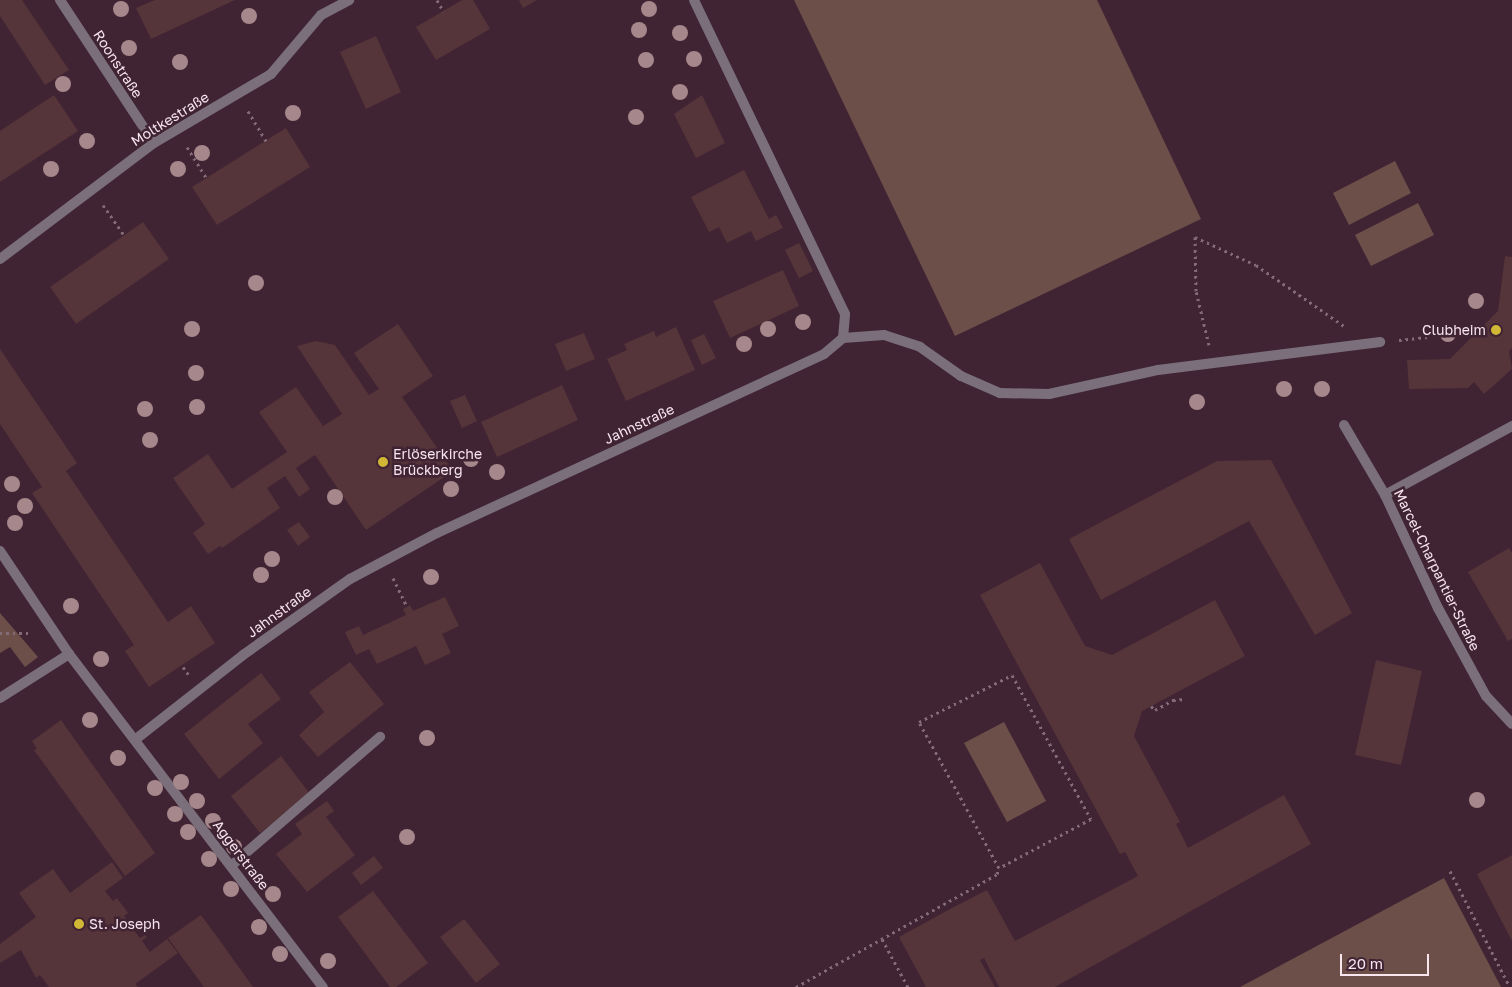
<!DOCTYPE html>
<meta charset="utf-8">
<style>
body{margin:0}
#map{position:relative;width:1512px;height:987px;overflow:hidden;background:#402433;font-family:"Golos Text",sans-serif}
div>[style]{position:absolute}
.green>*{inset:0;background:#6c4f49}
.building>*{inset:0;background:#55343a}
.path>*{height:3px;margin-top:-1.5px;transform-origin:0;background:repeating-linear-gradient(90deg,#846b78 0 2.5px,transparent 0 6.5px)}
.lane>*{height:10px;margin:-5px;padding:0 5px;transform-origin:5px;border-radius:5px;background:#7a6f7a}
.street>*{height:10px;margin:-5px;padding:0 5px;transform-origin:5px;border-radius:5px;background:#7a6f7a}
.trees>*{width:16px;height:16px;margin:-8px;border-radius:50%;background:#a6888c}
.dots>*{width:14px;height:14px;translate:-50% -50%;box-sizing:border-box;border:2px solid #402433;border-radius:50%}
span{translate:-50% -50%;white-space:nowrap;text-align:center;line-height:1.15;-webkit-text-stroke:5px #402433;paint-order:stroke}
.street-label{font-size:14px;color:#f8e5ee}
.poi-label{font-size:14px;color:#f8e5ee}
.right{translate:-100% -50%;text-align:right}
.left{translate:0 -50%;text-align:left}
.scale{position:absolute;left:1340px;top:954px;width:89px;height:22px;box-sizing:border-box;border:2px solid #f8e5ee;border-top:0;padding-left:6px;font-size:15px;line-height:18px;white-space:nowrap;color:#f8e5ee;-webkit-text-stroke:4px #402433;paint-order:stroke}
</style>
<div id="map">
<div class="green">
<div style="clip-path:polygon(794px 0,1097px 0,1201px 219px,955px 336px)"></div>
<div style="clip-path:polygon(1395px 161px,1411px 193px,1349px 225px,1333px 193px)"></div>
<div style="clip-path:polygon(1418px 203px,1434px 235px,1371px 266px,1355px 235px)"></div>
<div style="clip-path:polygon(0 613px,38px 657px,25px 667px,10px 647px,0 653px)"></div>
<div style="clip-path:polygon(1004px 722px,1046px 801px,1007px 822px,964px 743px)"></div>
<div style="clip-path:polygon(1444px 878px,1501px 987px,1240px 987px)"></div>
</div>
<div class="building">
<div style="clip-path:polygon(0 0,22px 0,69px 70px,45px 85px,0 16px)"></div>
<div style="clip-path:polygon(155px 0,235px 0,151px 39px,136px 8px)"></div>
<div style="clip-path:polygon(462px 0,473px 0,490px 29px,436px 60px,416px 27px)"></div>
<div style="clip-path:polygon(519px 0,537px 0,523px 8px)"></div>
<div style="clip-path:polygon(376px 36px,401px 92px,366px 109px,340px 52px)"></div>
<div style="clip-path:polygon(54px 95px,78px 131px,0 182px,0 131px)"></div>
<div style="clip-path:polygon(702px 95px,725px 143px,696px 158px,674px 114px)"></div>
<div style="clip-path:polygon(286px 128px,310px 167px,217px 225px,192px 187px)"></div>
<div style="clip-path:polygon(744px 170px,769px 219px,776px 215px,783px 228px,756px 241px,751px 231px,727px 243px,719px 227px,709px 232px,691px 197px)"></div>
<div style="clip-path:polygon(143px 222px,169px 259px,76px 324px,50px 287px)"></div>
<div style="clip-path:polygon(799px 243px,813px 271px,799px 278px,785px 250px)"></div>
<div style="clip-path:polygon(1505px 256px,1512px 257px,1512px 348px,1509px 351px,1512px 369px,1484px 394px,1474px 382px,1468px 388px,1409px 389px,1407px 360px,1450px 359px,1498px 311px)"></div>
<div style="clip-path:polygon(783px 270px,799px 306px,730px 338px,713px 301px)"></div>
<div style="clip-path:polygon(398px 324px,433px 376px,402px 397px,453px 471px,366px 530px,315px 455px,296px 468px,310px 489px,299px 497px,285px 476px,267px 488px,280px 508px,222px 548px,220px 546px,208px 554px,193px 533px,205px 524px,173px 478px,208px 454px,232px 489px,287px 452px,259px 412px,296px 387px,323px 426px,342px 414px,297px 346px,316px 341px,335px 345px,369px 395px,379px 389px,354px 353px)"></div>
<div style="clip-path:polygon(676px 327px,695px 370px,626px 401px,607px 359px,627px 350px,624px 344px,654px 331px,656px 337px)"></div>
<div style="clip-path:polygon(584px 333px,595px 359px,566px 371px,555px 344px)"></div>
<div style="clip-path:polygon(704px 334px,716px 358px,702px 365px,691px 340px)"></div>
<div style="clip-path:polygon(0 349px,77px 463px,66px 471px,168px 622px,191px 606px,215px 643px,149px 687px,125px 651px,134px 645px,32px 493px,42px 487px,0 424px)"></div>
<div style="clip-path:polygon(562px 385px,578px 420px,497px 457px,481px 422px)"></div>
<div style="clip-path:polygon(465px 395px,477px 421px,462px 428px,450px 401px)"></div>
<div style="clip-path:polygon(1271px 460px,1352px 613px,1315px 635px,1249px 521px,1101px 600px,1069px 539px,1217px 461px)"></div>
<div style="clip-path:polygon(299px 522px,310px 537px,298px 546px,287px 530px)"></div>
<div style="clip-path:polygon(1509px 548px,1512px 553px,1512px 639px,1508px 641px,1468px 572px)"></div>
<div style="clip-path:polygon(1040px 563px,1085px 646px,1112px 655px,1215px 600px,1245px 656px,1142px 711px,1134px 736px,1180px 822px,1176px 824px,1188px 848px,1284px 795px,1311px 844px,1055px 987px,999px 987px,984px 958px,980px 960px,995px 987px,926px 987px,899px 937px,952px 908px,987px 890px,1015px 941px,1138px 876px,1125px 852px,1120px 854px,980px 595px)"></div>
<div style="clip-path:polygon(445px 597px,459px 626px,442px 634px,451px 653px,425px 665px,416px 646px,377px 664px,369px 649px,356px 655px,345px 632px,359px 626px,363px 635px,406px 615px,403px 609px,407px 607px,410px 605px,413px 611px)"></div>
<div style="clip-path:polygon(1376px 660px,1422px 671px,1401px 765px,1355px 755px)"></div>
<div style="clip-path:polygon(350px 662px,384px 704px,318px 757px,299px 735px,324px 712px,309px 692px)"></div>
<div style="clip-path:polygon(261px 673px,281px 699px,248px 724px,263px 743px,219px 779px,184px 734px)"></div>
<div style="clip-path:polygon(61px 720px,155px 853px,125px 876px,34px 750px,37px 749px,32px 741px)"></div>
<div style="clip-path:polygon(281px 756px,310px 794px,260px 833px,231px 796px)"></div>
<div style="clip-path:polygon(327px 801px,334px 811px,326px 817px,355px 855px,307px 892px,276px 854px,302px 834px,295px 824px)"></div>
<div style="clip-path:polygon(1512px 855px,1512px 941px,1477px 874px)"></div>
<div style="clip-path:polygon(374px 856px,383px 868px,361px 885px,352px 873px)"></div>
<div style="clip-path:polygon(112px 862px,123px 878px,105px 891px,113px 901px,117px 898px,128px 913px,124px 916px,131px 925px,136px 922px,138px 925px,133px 929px,140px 938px,145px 935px,147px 937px,142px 941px,150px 952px,167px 939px,178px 953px,135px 984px,138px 987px,49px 987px,40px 975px,36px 978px,21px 950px,0 963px,0 944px,36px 917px,19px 893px,53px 869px,70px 893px)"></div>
<div style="clip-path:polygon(373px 891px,428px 963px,396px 987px,390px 987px,338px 917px)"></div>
<div style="clip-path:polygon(201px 915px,218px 938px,253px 987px,204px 987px,168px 938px)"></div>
<div style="clip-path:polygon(464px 919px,500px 964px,476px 983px,440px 937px)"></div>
</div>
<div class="path">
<div style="left:437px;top:0;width:13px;rotate:61deg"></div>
<div style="left:248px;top:111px;width:35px;rotate:59deg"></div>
<div style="left:187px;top:147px;width:36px;rotate:58deg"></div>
<div style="left:103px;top:205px;width:37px;rotate:55deg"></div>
<div style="left:1399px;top:340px;width:29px;rotate:-6deg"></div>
<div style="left:1209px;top:345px;width:56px;rotate:-103.5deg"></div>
<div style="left:1196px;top:291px;width:54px;rotate:-91.1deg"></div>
<div style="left:1195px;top:237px;width:67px;rotate:24.7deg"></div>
<div style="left:1256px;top:265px;width:107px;rotate:34.7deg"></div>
<div style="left:393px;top:578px;width:32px;rotate:64deg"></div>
<div style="left:0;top:633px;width:30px"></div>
<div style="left:183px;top:667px;width:9px;rotate:54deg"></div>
<div style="left:1012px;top:675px;width:164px;rotate:61.3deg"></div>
<div style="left:1091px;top:819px;width:104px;rotate:152deg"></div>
<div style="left:999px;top:868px;width:166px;rotate:-118.7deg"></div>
<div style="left:919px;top:722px;width:104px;rotate:-26.8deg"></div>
<div style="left:1151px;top:706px;width:6px;rotate:45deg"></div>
<div style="left:1155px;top:710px;width:21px;rotate:-29deg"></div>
<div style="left:1173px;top:700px;width:13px;rotate:-4deg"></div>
<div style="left:1450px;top:871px;width:131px;rotate:62.7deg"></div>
<div style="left:882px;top:939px;width:55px;rotate:61.6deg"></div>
<div style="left:796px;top:987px;width:231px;rotate:-29.3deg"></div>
<div style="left:997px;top:874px;width:6px;rotate:-72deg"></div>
</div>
<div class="lane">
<div style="left:843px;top:338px;width:41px;rotate:-4.2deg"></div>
<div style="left:884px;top:335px;width:38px;rotate:18deg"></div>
<div style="left:920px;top:347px;width:50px;rotate:35.3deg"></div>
<div style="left:961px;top:376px;width:43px;rotate:23.6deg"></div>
<div style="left:1000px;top:393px;width:49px;rotate:1.2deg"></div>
<div style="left:1049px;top:394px;width:112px;rotate:-12.4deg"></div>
<div style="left:1158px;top:370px;width:224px;rotate:-7.2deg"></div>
<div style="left:232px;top:865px;width:196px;rotate:-40.9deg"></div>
</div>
<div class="street">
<div style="left:60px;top:0;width:171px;rotate:56.7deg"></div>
<div style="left:0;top:259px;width:193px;rotate:-37deg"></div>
<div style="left:154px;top:143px;width:136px;rotate:-30.5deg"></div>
<div style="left:271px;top:74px;width:77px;rotate:-49.7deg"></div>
<div style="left:321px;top:15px;width:32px;rotate:-28deg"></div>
<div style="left:1344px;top:425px;width:81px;rotate:59.6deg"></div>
<div style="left:1385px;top:495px;width:125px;rotate:64.9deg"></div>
<div style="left:1438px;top:608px;width:100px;rotate:61.4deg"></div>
<div style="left:1486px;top:696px;width:38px;rotate:47deg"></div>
<div style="left:1385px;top:495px;width:145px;rotate:-28.5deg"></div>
<div style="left:0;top:551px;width:124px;rotate:56.2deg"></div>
<div style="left:69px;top:654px;width:419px;rotate:52.7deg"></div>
<div style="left:0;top:698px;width:82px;rotate:-32.5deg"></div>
<div style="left:136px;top:739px;width:136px;rotate:-38.1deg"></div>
<div style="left:243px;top:655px;width:131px;rotate:-35.4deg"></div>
<div style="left:350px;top:579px;width:98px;rotate:-27.9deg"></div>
<div style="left:437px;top:533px;width:426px;rotate:-24.8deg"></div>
<div style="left:824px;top:354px;width:25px;rotate:-40deg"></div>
<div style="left:843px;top:338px;width:24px;rotate:-85deg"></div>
<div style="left:845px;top:314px;width:348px;rotate:-115.7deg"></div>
</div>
<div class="trees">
<div style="left:121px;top:9px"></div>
<div style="left:649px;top:9px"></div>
<div style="left:249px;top:16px"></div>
<div style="left:639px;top:30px"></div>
<div style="left:680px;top:33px"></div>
<div style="left:129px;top:48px"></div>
<div style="left:694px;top:59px"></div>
<div style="left:646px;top:60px"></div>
<div style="left:180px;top:62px"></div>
<div style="left:63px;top:84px"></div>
<div style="left:680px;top:92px"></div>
<div style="left:293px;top:113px"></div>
<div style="left:636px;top:117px"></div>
<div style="left:87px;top:141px"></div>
<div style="left:202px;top:153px"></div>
<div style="left:51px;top:169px"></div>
<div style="left:178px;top:169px"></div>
<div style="left:256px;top:283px"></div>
<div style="left:1476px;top:301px"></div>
<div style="left:803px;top:322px"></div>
<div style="left:192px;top:329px"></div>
<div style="left:768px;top:329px"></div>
<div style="left:1448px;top:334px"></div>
<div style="left:744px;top:344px"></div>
<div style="left:196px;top:373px"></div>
<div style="left:1284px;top:389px"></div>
<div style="left:1322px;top:389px"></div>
<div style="left:1197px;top:402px"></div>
<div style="left:197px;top:407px"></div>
<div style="left:145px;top:409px"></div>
<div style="left:150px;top:440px"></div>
<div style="left:471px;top:459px"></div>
<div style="left:497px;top:472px"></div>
<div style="left:12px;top:484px"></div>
<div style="left:451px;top:489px"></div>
<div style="left:335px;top:497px"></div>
<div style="left:25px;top:506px"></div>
<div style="left:15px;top:523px"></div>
<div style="left:272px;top:559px"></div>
<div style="left:261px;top:575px"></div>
<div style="left:431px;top:577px"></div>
<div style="left:71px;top:606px"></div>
<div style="left:101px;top:659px"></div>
<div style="left:90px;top:720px"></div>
<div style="left:427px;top:738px"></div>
<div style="left:118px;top:758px"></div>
<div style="left:181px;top:782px"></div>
<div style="left:155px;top:788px"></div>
<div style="left:1477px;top:800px"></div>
<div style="left:197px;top:801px"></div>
<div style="left:175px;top:814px"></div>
<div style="left:213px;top:821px"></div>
<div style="left:188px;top:832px"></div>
<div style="left:407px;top:837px"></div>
<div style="left:234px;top:847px"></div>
<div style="left:209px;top:859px"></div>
<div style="left:231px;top:889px"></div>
<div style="left:273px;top:894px"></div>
<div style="left:259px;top:927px"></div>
<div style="left:280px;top:954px"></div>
<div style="left:328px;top:961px"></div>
</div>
<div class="dots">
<div style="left:1496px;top:330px;background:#d1b736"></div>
<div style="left:383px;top:462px;background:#d1b736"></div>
<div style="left:79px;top:924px;background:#d1b736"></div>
</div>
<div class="street-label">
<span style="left:118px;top:64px;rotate:57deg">Roonstraße</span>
<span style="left:170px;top:119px;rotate:-32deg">Moltkestraße</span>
<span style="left:639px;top:424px;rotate:-25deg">Jahnstraße</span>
<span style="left:1437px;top:570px;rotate:64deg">Marcel-Charpantier-Straße</span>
<span style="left:279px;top:612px;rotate:-36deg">Jahnstraße</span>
<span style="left:241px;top:855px;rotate:53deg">Aggerstraße</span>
</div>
<div class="poi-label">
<span class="right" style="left:1486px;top:330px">Clubheim</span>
<span class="left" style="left:393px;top:462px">Erlöserkirche<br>Brückberg</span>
<span class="left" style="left:89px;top:924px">St. Joseph</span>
</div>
<div class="scale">20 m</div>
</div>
